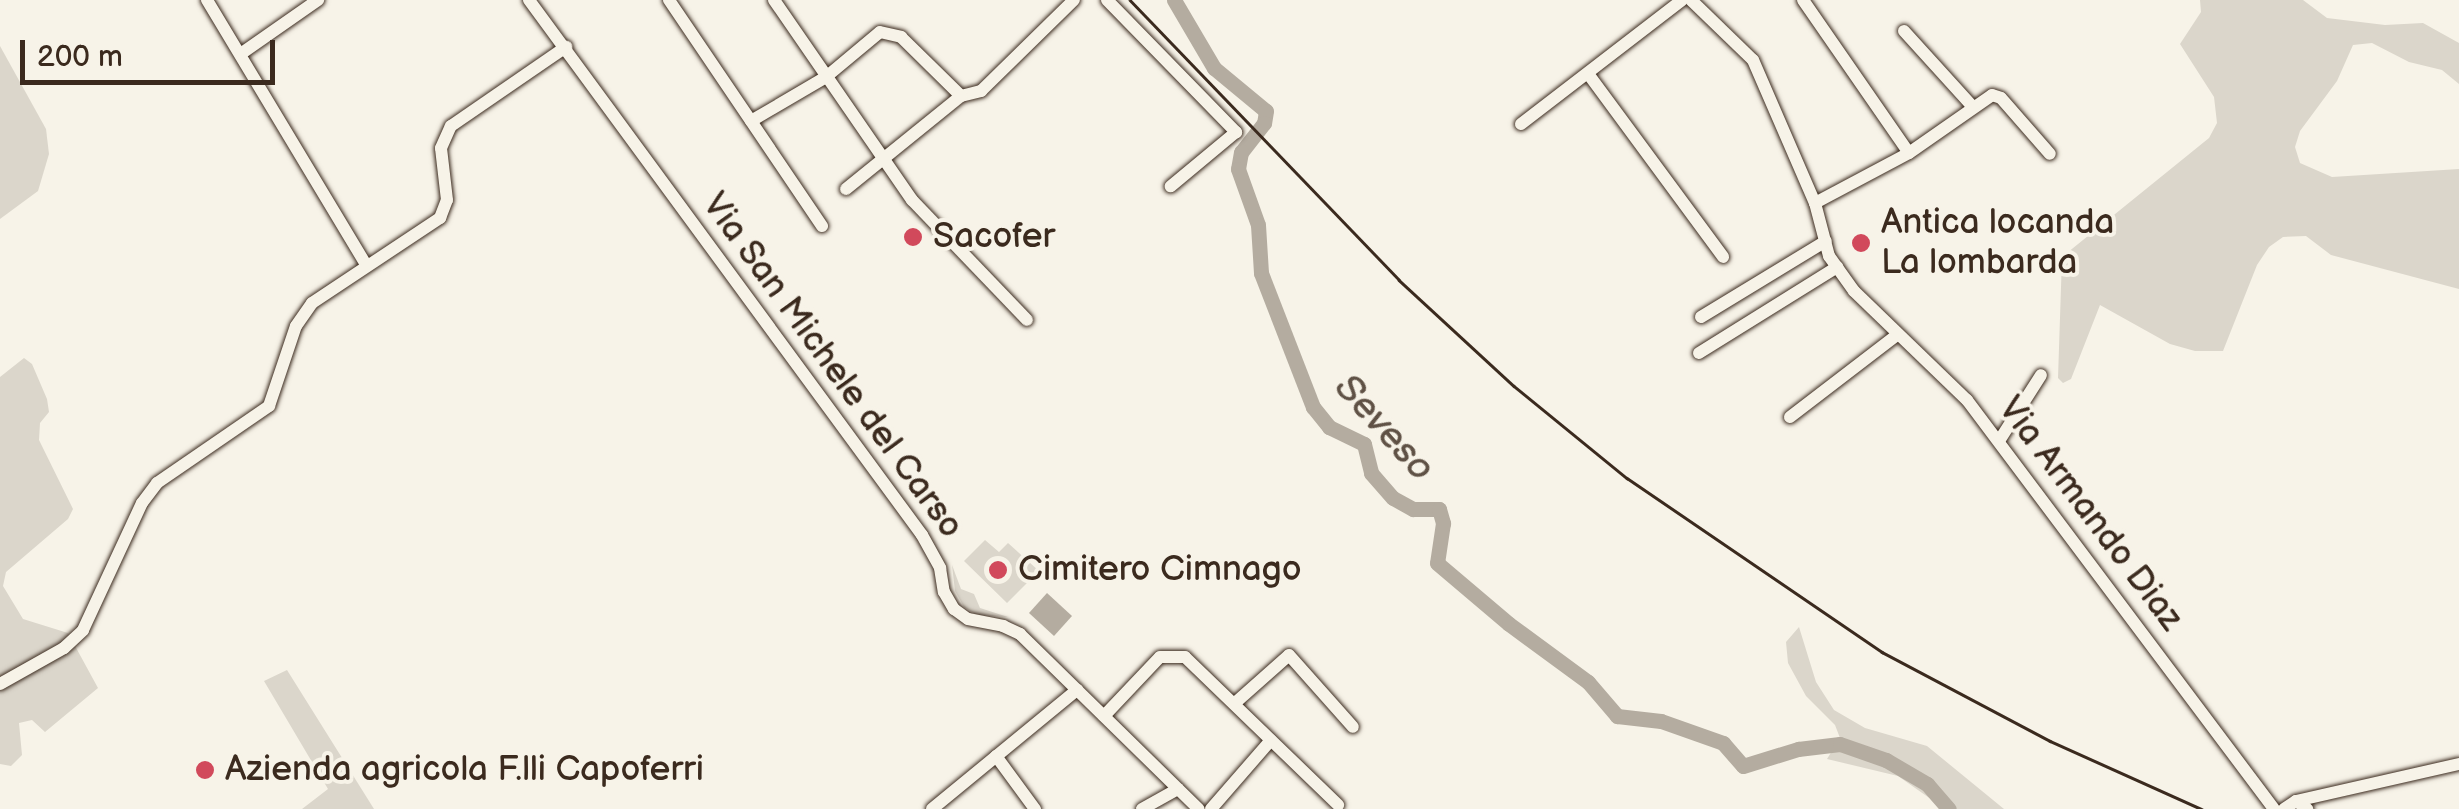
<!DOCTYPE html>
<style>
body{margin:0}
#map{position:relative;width:2459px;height:809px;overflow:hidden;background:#f7f3e8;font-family:"Balsamiq Sans",sans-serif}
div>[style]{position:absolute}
.green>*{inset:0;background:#dbd6cb}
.water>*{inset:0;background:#b4aca0}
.river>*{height:15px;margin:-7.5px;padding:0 7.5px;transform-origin:7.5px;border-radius:7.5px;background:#b4aca0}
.roads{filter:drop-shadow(0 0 2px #3b2a1e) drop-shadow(0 0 2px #3b2a1e)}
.minor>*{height:12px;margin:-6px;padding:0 6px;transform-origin:6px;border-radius:6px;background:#f7f3e8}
.rail>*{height:2.5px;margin:-1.25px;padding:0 1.25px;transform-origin:1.25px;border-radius:1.25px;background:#3b2a1e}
.dots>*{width:28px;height:28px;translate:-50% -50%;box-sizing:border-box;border:5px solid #f7f3e8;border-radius:50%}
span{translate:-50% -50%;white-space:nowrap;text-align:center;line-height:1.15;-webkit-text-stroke:8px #f7f3e8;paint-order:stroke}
.poi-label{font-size:35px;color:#3b2a1e}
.left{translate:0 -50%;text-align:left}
.street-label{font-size:35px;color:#3b2a1e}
.water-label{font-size:38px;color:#5f5145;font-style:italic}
.scale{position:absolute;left:20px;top:40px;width:255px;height:45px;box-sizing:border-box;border:5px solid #3b2a1e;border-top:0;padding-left:12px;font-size:30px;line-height:35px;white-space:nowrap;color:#3b2a1e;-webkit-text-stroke:8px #f7f3e8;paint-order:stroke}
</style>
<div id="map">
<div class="green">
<div style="clip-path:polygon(2200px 0,2303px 0,2327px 18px,2385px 25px,2423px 23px,2459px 43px,2459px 84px,2442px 70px,2409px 62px,2372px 43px,2353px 45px,2337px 81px,2300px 131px,2295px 147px,2300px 163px,2332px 177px,2459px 169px,2459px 289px,2331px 255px,2306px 236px,2283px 237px,2269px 247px,2257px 265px,2223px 351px,2195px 351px,2170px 344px,2100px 305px,2071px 379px,2063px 383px,2058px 378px,2062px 257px,2209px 138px,2217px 123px,2214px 97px,2180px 44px,2201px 12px)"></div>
<div style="clip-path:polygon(0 46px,46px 129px,49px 154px,38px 191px,0 219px)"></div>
<div style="clip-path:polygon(24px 358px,32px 364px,47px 399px,49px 412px,40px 423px,39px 440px,73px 509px,68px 519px,6px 572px,3px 586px,23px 619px,68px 633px,98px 688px,45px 732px,32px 720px,19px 723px,22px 755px,11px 766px,0 764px,0 377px)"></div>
<div style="clip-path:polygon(985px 540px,999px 552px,1008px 543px,1039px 571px,1007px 603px,964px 561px)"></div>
<div style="clip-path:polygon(952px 565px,961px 589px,974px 594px,980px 608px,1008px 617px,977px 615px,964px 607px,955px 591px)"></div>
<div style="clip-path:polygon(1799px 627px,1816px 682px,1834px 710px,1865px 728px,1927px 746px,2004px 809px,1945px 809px,1898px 776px,1827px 759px,1840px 738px,1835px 725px,1806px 696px,1788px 663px,1786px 642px)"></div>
<div style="clip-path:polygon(287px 670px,354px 777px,374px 809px,302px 809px,328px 789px,264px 681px)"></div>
</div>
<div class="water">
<div style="clip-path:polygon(1047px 593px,1072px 616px,1054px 636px,1029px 613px)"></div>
</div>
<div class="river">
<div style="left:1174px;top:0;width:79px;rotate:59.5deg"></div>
<div style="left:1214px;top:68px;width:67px;rotate:39.6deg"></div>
<div style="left:1266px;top:111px;width:12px;rotate:99deg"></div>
<div style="left:1264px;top:123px;width:37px;rotate:128deg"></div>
<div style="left:1241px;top:152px;width:17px;rotate:100deg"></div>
<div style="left:1238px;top:169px;width:59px;rotate:70.3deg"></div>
<div style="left:1258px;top:225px;width:48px;rotate:86.4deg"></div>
<div style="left:1261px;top:273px;width:144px;rotate:68.8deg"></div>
<div style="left:1313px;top:407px;width:26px;rotate:51deg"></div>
<div style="left:1329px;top:427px;width:39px;rotate:26deg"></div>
<div style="left:1364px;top:444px;width:30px;rotate:76deg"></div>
<div style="left:1371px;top:473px;width:33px;rotate:49deg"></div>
<div style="left:1393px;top:498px;width:23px;rotate:29deg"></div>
<div style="left:1413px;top:509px;width:26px"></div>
<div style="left:1439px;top:509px;width:15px;rotate:74deg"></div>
<div style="left:1443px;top:523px;width:40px;rotate:98.5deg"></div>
<div style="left:1437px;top:563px;width:94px;rotate:40.3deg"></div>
<div style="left:1509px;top:624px;width:98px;rotate:36.3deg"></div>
<div style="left:1588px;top:682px;width:45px;rotate:49.5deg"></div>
<div style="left:1617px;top:716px;width:44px;rotate:6.5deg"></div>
<div style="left:1661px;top:721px;width:66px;rotate:19.5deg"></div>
<div style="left:1723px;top:743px;width:30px;rotate:49deg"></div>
<div style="left:1743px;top:766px;width:58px;rotate:-17.2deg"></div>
<div style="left:1798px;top:749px;width:42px;rotate:-6.8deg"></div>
<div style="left:1840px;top:744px;width:49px;rotate:19.2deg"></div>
<div style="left:1886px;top:760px;width:48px;rotate:30.3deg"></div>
<div style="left:1927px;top:784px;width:33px;rotate:49deg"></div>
</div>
<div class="roads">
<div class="minor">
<div style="left:207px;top:0;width:310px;rotate:59deg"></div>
<div style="left:529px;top:0;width:664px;rotate:53.7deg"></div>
<div style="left:922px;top:535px;width:38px;rotate:61deg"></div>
<div style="left:940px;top:568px;width:24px;rotate:81deg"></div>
<div style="left:944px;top:592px;width:20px;rotate:60deg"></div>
<div style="left:954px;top:609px;width:17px;rotate:36deg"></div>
<div style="left:968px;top:619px;width:36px;rotate:11deg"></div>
<div style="left:1003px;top:626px;width:19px;rotate:25deg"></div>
<div style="left:1020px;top:634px;width:250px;rotate:44.4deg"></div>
<div style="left:669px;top:0;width:273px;rotate:55.9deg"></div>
<div style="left:774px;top:0;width:243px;rotate:55.4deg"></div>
<div style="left:912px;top:200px;width:166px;rotate:46.2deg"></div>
<div style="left:1107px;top:0;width:185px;rotate:45.7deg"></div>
<div style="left:1236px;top:132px;width:85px;rotate:140.3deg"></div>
<div style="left:1691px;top:0;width:86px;rotate:44.1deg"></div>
<div style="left:1753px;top:60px;width:156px;rotate:66.6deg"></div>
<div style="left:1815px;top:203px;width:55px;rotate:75.2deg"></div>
<div style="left:1829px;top:256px;width:43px;rotate:54.5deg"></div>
<div style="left:1854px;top:291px;width:157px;rotate:44deg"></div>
<div style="left:1967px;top:400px;width:511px;rotate:53.11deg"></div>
<div style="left:1803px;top:0;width:186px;rotate:55.3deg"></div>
<div style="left:1904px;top:31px;width:103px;rotate:47.8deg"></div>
<div style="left:242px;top:53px;width:93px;rotate:-34.9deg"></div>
<div style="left:1589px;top:75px;width:226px;rotate:53.6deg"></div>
<div style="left:751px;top:121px;width:87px;rotate:-30.4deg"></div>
<div style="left:826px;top:77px;width:70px;rotate:-39.8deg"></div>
<div style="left:880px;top:32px;width:22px;rotate:13deg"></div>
<div style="left:901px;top:37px;width:84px;rotate:44.5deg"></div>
<div style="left:961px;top:96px;width:21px;rotate:-14deg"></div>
<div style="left:981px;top:91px;width:130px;rotate:-44.4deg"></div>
<div style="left:1521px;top:124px;width:203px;rotate:-37.6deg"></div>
<div style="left:846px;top:189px;width:148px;rotate:-39deg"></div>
<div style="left:1815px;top:203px;width:106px;rotate:-28deg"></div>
<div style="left:1909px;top:153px;width:101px;rotate:-34.9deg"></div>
<div style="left:1992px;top:95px;width:9px;rotate:18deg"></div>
<div style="left:2001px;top:98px;width:74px;rotate:48.8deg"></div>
<div style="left:1701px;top:317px;width:146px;rotate:-31.3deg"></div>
<div style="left:1699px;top:353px;width:163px;rotate:-31.9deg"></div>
<div style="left:1790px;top:417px;width:136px;rotate:-37.5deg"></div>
<div style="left:1999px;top:441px;width:78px;rotate:-57.5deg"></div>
<div style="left:0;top:684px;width:73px;rotate:-29.4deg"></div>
<div style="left:64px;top:648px;width:26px;rotate:-43deg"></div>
<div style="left:83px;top:630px;width:140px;rotate:-65.1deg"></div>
<div style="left:142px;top:503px;width:25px;rotate:-53deg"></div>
<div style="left:157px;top:483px;width:136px;rotate:-34.5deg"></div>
<div style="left:269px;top:406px;width:84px;rotate:-71.4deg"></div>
<div style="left:296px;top:326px;width:28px;rotate:-55deg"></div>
<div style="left:312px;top:303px;width:154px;rotate:-33.6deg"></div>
<div style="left:440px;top:218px;width:19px;rotate:-69deg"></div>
<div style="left:447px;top:200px;width:52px;rotate:-96.6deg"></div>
<div style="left:441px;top:148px;width:24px;rotate:-66deg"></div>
<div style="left:451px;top:126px;width:140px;rotate:-34.5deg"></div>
<div style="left:1235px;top:703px;width:72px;rotate:-41.6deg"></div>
<div style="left:1289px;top:655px;width:96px;rotate:48.4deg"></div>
<div style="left:1104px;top:716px;width:81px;rotate:-46.5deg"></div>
<div style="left:1160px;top:657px;width:25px"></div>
<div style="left:1185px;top:657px;width:213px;rotate:44deg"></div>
<div style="left:996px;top:756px;width:66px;rotate:53.7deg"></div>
<div style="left:2296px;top:801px;width:167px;rotate:-12.8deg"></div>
<div style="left:932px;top:809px;width:188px;rotate:-39.4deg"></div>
<div style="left:1142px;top:809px;width:41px;rotate:-29.1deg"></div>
<div style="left:1211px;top:809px;width:91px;rotate:-49deg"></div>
<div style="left:2284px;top:809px;width:14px;rotate:-34deg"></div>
<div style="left:2296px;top:801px;width:14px;rotate:36deg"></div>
</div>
</div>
<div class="rail">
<div style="left:1130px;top:0;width:388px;rotate:46.1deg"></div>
<div style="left:1399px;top:280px;width:156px;rotate:42.7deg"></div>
<div style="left:1514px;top:386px;width:146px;rotate:39.2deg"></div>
<div style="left:1627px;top:478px;width:309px;rotate:34.3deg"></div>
<div style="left:1882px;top:652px;width:190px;rotate:27.9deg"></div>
<div style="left:2050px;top:741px;width:166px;rotate:24.2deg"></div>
</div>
<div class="dots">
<div style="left:913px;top:237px;background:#d1495b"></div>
<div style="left:1861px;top:243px;background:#d1495b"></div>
<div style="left:998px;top:570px;background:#d1495b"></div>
<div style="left:205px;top:770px;background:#d1495b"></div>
</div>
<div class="poi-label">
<span class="left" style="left:1881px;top:243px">Antica locanda<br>La lombarda</span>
<span class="left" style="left:933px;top:237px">Sacofer</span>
<span class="left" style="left:1018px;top:570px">Cimitero Cimnago</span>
<span class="left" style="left:225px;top:770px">Azienda agricola F.lli Capoferri</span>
</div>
<div class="street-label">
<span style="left:832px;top:366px;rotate:54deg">Via San Michele del Carso</span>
<span style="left:2090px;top:514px;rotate:53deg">Via Armando Diaz</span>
</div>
<div class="water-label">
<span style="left:1384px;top:428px;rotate:48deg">Seveso</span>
</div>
<div class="scale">200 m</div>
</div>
